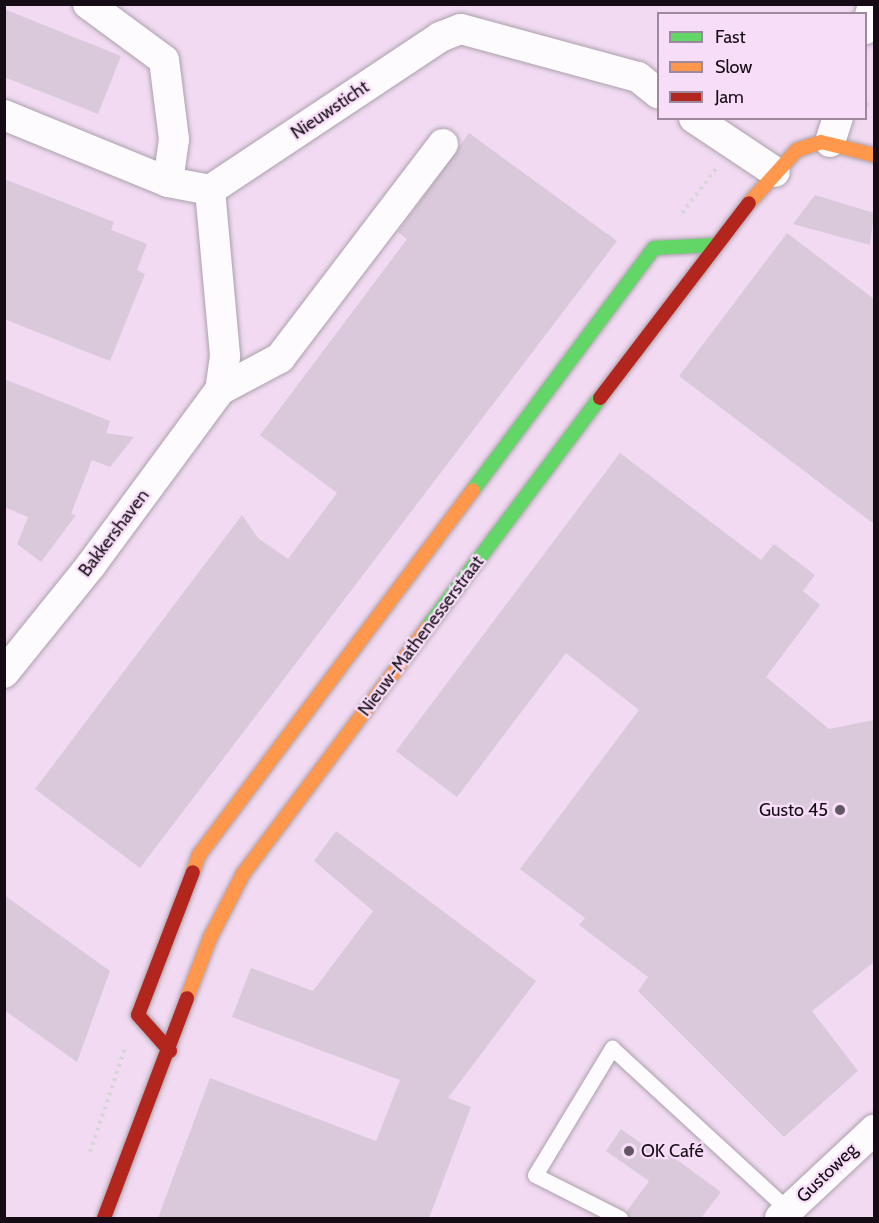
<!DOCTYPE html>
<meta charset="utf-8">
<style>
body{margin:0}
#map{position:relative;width:879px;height:1223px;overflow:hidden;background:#f1e3f1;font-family:Cabin,sans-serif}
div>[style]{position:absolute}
.built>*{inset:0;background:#f1daf2}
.building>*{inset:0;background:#dac9db}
.path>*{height:4px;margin-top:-2px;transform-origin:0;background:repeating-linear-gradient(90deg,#d8d5d8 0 3px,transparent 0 7.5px)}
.roads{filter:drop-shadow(0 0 2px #aba0ab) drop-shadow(0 0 2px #aba0ab)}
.lane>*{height:15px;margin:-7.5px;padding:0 7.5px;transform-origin:7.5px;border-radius:7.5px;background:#fdfbfd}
.street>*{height:30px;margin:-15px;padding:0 15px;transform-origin:15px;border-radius:15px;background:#fdfbfd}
.fast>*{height:14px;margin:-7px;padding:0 7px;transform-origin:7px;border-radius:7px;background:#63d668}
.slow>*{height:14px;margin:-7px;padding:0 7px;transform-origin:7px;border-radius:7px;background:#ff974d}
.jam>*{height:14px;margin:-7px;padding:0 7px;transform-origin:7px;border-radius:7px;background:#b3261e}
.dots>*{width:16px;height:16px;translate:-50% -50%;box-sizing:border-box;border:3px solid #f7ddf7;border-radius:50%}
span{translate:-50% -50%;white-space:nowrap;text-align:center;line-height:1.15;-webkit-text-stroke:4.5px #f7ddf7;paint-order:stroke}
.street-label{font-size:18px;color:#150c15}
.poi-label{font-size:18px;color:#150c15}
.right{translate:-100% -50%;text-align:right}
.left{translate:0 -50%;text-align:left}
.frame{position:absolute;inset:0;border:6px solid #150c15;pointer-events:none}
.legend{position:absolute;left:657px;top:12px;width:210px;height:108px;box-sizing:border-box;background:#f7ddf7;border:2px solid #9d899d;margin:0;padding:8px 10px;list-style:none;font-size:18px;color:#150c15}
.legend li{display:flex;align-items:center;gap:12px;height:30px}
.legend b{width:30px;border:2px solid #9d899d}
</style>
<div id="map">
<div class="built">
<div style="clip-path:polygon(evenodd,5px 5px,874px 5px,874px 1218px,5px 1218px,5px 5px,658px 14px,866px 14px,866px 118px,658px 118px,658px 14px)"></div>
</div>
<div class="building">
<div style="clip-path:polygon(4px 9px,121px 56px,98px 114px,4px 77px)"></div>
<div style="clip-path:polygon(469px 133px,617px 241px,140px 868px,35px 789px,242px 515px,258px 538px,288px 559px,337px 493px,260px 435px,407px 239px,398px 232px)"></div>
<div style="clip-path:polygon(4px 179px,114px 222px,111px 230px,147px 244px,137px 270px,145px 274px,110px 361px,4px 319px)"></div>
<div style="clip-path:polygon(815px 195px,874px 213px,870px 245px,793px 224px)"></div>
<div style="clip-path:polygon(787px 233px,874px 299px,874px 524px,679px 376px)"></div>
<div style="clip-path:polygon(4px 379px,110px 421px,106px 433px,134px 437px,110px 467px,92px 460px,71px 514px,76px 515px,41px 562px,17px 544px,28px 517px,4px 507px)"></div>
<div style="clip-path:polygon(620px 453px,761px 560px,774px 544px,815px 575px,803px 591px,820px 605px,766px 677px,829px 729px,874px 720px,874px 962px,812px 1011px,858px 1071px,784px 1137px,638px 991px,648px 977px,579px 925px,585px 918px,520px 869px,639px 710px,566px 653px,457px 797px,396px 751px)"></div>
<div style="clip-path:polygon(336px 831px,536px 981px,448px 1098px,471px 1107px,429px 1218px,158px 1218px,210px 1078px,376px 1141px,400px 1080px,232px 1017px,251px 968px,313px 991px,373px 911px,314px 861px)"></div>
<div style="clip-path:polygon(4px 895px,110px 971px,77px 1062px,4px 1010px)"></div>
<div style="clip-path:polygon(621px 1129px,665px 1160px,669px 1154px,721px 1192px,701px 1218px,630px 1218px,627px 1211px,649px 1181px,606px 1151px)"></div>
</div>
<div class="path">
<div style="left:866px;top:104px;width:8px;rotate:14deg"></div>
<div style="left:682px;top:213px;width:56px;rotate:-52.3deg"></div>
<div style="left:90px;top:1152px;width:110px;rotate:-71.4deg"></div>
</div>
<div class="roads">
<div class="lane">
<div style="left:620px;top:1218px;width:95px;rotate:-153.2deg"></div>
<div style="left:535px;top:1175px;width:149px;rotate:-58.8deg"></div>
<div style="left:612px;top:1048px;width:239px;rotate:42.6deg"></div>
</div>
<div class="street">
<div style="left:88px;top:4px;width:94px;rotate:36.4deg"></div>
<div style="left:164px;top:60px;width:80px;rotate:82.8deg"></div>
<div style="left:174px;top:139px;width:43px;rotate:97.9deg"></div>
<div style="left:866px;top:29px;width:26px;rotate:-74deg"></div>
<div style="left:4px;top:115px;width:177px;rotate:22.2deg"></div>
<div style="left:168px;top:182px;width:43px;rotate:10.8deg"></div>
<div style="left:210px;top:190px;width:276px;rotate:-33.6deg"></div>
<div style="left:440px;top:37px;width:22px;rotate:-21deg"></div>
<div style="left:461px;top:29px;width:183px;rotate:15.2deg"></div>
<div style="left:638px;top:77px;width:26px;rotate:39deg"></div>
<div style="left:694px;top:118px;width:97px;rotate:33.7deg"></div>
<div style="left:830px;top:142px;width:25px;rotate:-72deg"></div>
<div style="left:210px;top:190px;width:167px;rotate:84.8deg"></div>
<div style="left:225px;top:356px;width:34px;rotate:98deg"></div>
<div style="left:4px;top:673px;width:139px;rotate:-51.1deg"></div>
<div style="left:91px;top:565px;width:217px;rotate:-53.6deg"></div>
<div style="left:220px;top:390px;width:68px;rotate:-28.1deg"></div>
<div style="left:280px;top:358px;width:269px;rotate:-52.7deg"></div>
<div style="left:780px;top:1218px;width:129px;rotate:-43.1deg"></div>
</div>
<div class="fast">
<div style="left:473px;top:490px;width:302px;rotate:-53.2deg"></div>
<div style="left:654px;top:248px;width:61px;rotate:-2.8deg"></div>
<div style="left:427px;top:628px;width:288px;rotate:-53.1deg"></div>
</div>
<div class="slow">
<div style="left:749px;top:203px;width:72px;rotate:-47.8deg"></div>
<div style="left:797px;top:150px;width:25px;rotate:-18deg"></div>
<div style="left:821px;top:142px;width:55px;rotate:13.8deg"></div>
<div style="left:193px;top:872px;width:18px;rotate:-71deg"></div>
<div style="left:199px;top:855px;width:456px;rotate:-53.1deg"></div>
<div style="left:187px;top:998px;width:64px;rotate:-69deg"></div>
<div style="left:210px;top:938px;width:72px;rotate:-62.7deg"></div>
<div style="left:243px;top:874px;width:307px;rotate:-53.2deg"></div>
</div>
<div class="jam">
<div style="left:600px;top:398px;width:245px;rotate:-52.6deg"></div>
<div style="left:170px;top:1051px;width:48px;rotate:-131.6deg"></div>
<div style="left:138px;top:1015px;width:153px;rotate:-69deg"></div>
<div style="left:104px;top:1218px;width:235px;rotate:-69.3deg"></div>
</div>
</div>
<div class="dots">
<div style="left:840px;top:810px;background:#625762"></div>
<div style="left:629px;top:1151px;background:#625762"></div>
</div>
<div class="street-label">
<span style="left:330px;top:110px;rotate:-34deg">Nieuwsticht</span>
<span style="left:114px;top:533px;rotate:-53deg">Bakkershaven</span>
<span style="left:421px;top:636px;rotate:-53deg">Nieuw-Mathenesserstraat</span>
<span style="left:827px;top:1173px;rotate:-44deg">Gustoweg</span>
</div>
<div class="poi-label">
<span class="right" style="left:828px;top:810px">Gusto 45</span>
<span class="left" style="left:641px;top:1151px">OK Café</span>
</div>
<div class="frame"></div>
<ul class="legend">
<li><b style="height:8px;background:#63d668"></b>Fast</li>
<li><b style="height:8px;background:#ff974d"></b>Slow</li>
<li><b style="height:8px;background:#b3261e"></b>Jam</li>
</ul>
</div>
